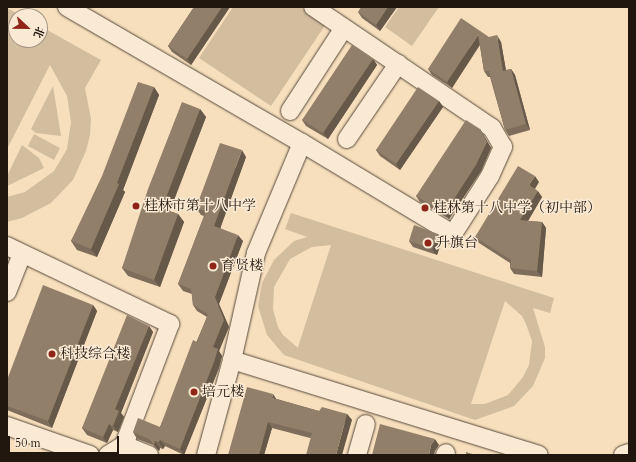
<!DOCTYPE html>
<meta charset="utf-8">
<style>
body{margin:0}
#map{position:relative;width:636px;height:462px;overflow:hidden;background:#f7dfbd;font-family:Cardo,"Noto Serif SC",serif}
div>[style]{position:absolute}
.green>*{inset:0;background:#d3bd9f}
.roads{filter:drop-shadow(0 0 1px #57493a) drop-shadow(0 0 1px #57493a)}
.minor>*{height:18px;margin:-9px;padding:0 9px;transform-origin:9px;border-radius:9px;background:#faead4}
.wall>*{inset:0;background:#7d6d5a}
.shaded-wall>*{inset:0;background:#66594a}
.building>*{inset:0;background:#917f69}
.dots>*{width:11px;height:11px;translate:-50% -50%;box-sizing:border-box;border:2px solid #faead4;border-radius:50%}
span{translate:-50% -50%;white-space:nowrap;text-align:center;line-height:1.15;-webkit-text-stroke:3px #faead4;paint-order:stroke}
.poi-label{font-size:14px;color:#22170f}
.left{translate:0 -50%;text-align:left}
.frame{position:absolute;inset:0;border:8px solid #22170f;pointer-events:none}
.north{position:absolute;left:8px;top:8px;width:40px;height:40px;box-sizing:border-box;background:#faead4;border:1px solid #a49685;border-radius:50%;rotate:112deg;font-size:11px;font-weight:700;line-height:16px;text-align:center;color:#22170f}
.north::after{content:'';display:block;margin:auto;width:14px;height:18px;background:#8f2418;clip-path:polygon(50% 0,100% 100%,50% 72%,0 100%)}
.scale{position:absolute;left:8px;top:436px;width:111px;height:18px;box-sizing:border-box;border:2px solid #22170f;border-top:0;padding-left:5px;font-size:12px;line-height:14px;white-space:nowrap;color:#22170f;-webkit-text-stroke:3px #faead4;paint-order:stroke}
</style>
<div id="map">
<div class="green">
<div style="clip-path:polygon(233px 7px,300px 7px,326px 24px,271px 106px,199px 58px)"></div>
<div style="clip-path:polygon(399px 7px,439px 7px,412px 46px,385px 27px)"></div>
<div style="clip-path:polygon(7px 8px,22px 16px,16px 16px,16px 40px,40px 40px,40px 26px,101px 60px,85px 88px,91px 119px,90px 135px,86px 151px,73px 180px,51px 203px,22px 218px,7px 222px,7px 197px,25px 192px,54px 171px,67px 149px,71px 122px,67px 96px,50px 65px,7px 149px)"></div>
<div style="clip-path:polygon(53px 86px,61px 136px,36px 133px,31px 129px)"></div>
<div style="clip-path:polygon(34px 134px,60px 148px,54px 160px,28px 146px)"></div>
<div style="clip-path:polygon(22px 145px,39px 158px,44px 168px,7px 186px,7px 176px)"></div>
<div style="clip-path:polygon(evenodd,291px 213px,554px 298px,550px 313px,533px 308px,545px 347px,545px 358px,533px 386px,514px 406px,475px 420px,284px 355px,267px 335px,258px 306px,262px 283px,274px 260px,294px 241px,307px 237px,285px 229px,291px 213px,331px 245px,298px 347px,298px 348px,283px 335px,278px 327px,273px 309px,274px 287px,290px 259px,312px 247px,331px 245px,291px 213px,505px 301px,522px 316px,526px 324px,532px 341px,529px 365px,523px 377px,508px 395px,485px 404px,471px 404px,505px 301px)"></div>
</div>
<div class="roads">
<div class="minor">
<div style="left:67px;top:7px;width:272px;rotate:30.1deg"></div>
<div style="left:302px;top:143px;width:119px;rotate:112.7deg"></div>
<div style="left:256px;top:253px;width:110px;rotate:102.6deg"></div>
<div style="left:232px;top:360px;width:98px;rotate:105.3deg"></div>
<div style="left:290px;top:111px;width:99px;rotate:-57deg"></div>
<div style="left:347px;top:139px;width:91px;rotate:-55.8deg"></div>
<div style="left:302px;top:143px;width:176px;rotate:31.1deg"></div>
<div style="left:453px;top:234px;width:69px;rotate:-57.5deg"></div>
<div style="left:490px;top:176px;width:32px;rotate:-66deg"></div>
<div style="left:503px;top:147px;width:22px;rotate:-120deg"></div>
<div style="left:492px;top:128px;width:216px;rotate:-145.9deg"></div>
<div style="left:7px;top:246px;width:181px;rotate:25.6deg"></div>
<div style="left:170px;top:324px;width:129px;rotate:110.8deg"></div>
<div style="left:7px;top:292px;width:41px;rotate:-68.5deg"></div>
<div style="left:232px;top:360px;width:321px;rotate:17.2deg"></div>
<div style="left:7px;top:426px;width:88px;rotate:19.3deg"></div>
<div style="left:108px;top:455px;width:19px;rotate:-32deg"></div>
<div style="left:124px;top:445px;width:27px;rotate:22deg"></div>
<div style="left:357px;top:455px;width:32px;rotate:-74deg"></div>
<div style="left:445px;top:455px;width:2px;rotate:-63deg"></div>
<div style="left:623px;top:455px;width:6px;rotate:-18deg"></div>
</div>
</div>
<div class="wall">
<div style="clip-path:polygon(194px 7px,230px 7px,191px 65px,172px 52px,168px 46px)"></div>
<div style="clip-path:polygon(397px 7px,380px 31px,362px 18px,358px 12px)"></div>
<div style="clip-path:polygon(489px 37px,501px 42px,506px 70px,511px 69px,515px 75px,530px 130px,509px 136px,505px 130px,490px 77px,488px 77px,484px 71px,480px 45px,452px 88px,432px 75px,428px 69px)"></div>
<div style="clip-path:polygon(373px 59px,377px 65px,328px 139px,306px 126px,302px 120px)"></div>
<div style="clip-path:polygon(154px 87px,159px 95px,123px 190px,125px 192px,97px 257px,77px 250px,71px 241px)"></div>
<div style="clip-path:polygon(439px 101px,443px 107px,400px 170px,380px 156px,376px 150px)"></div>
<div style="clip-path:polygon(200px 109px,206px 117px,169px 211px,178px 214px,184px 222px,160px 287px,128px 276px,122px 268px)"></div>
<div style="clip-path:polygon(480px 129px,491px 148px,481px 171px,449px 219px,420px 202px,416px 196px)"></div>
<div style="clip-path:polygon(246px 157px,220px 228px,243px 241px,219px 304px,229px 327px,219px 351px,222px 356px,219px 368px,184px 455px,165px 446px,163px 449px,160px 448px,159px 451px,153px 445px,137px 439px,133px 432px,160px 427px,207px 317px,197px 311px,193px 305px,192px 294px,183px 291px,178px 284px,204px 216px,201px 215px,196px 208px)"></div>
<div style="clip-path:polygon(539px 182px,535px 189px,542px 197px,528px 221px,542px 222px,546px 228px,542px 277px,514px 274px,510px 268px,510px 263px,479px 243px,475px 237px)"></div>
<div style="clip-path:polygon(438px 234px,442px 240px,437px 255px,413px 247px,409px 241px)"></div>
<div style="clip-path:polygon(93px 305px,97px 311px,52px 428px,7px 410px,7px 380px)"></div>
<div style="clip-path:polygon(149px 326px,153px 332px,121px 413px,124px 417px,118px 432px,113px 430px,107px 443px,87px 435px,82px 428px)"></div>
<div style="clip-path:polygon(277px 399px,319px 411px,347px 414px,352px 420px,310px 438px,272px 428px,264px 455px,228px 455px)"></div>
</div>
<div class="shaded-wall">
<div style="clip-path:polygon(222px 7px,230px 7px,191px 65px,187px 59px)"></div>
<div style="clip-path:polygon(388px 7px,397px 7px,380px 31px,376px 25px)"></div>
<div style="clip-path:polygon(478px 35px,482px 41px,452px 88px,447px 82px)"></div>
<div style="clip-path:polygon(497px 35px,501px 42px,507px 77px,503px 71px)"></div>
<div style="clip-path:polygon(373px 59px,377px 65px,328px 139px,323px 133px)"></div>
<div style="clip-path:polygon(511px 69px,515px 75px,530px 130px,526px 124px)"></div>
<div style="clip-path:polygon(154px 87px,159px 95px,123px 190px,125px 192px,97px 257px,91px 249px)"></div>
<div style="clip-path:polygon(439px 101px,443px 107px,400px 170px,396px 164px)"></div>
<div style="clip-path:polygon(200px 109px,206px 117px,168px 216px,162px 208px)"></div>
<div style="clip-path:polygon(480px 129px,491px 148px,481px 171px,449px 219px,445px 213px)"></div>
<div style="clip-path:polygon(242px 150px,246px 157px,219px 232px,214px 226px)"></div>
<div style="clip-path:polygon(535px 176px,539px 182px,533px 191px,529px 185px)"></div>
<div style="clip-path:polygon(538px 191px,542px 197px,525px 226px,520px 220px)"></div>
<div style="clip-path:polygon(178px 214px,184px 222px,160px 287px,154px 280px)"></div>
<div style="clip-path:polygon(542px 222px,546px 228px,542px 277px,537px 271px)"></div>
<div style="clip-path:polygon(438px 234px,442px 240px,437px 255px,432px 249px)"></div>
<div style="clip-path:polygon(238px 235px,243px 241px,219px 304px,229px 327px,219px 351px,222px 356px,219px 368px,184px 455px,180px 449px,213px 347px,215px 297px)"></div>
<div style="clip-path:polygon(93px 305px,97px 311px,52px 428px,48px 421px)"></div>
<div style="clip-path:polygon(149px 326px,153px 332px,121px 413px,124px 417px,118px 432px,113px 426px,115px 409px)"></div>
<div style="clip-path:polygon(273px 394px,277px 400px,272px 398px)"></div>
<div style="clip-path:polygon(347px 414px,352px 420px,342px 455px,336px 455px)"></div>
<div style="clip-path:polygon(268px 422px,272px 428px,264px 455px,259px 455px)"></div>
<div style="clip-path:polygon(109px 424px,113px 430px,107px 443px,103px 437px)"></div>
<div style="clip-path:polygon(435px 439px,439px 445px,435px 451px,434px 455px,429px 455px,431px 445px)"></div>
<div style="clip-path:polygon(160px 440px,165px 446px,163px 449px,159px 442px)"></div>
<div style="clip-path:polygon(155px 441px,160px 448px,159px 451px,154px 445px)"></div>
</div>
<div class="building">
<div style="clip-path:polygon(194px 7px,222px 7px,187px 59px,168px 46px)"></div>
<div style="clip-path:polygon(361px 7px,388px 7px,376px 25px,358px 12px)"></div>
<div style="clip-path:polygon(461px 18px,489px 37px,497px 35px,503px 71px,511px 69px,526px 124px,505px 130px,489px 71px,484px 71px,478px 35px,447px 82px,428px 69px)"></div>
<div style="clip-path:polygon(352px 45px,373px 59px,323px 133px,302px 120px)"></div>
<div style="clip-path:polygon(138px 82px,154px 87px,117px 183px,119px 184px,91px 249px,71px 241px,102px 176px)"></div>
<div style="clip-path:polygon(418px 87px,439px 101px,396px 164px,376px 150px)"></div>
<div style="clip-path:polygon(182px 102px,200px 109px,162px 208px,178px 214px,154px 280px,122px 268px,148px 189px)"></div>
<div style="clip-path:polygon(466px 120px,480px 129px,487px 142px,476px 165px,445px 213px,416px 196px)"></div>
<div style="clip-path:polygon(220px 143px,242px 150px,214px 226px,238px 235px,215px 297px,224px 320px,213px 347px,218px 349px,214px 362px,180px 449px,160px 440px,159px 442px,155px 441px,154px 445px,149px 439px,133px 432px,138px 418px,160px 427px,193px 340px,197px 342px,208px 314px,193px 305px,191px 289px,178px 284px,206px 211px,196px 208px)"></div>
<div style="clip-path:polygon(518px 166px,535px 176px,529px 185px,538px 191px,520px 220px,542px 222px,537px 271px,510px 268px,511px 260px,475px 237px)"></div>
<div style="clip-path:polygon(414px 225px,438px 234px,432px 249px,409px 241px)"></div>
<div style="clip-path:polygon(43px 285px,93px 305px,48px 421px,7px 406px,7px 380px)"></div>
<div style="clip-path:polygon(127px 315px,149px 326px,115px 409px,119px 411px,113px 426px,109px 424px,103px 437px,82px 428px)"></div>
<div style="clip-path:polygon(247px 387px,273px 394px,272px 398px,319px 411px,322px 407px,347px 414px,336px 455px,306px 455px,312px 433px,268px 422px,259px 455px,228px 455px)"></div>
<div style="clip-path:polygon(380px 424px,435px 439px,431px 445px,429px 455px,372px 455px)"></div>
<div style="clip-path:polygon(25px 452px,34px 455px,24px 455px)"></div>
<div style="clip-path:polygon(466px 452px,475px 455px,466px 455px)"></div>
</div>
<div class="dots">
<div style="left:136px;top:206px;background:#8f2418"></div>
<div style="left:425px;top:208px;background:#8f2418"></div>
<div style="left:428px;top:243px;background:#8f2418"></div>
<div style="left:213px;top:266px;background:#8f2418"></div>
<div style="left:52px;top:354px;background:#8f2418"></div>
<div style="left:194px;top:392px;background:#8f2418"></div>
</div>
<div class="poi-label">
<span class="left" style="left:144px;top:206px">桂林市第十八中学</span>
<span class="left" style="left:433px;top:208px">桂林第十八中学（初中部）</span>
<span class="left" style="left:436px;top:243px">升旗台</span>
<span class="left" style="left:221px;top:266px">育贤楼</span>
<span class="left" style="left:60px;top:354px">科技综合楼</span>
<span class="left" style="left:202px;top:392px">培元楼</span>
</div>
<div class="frame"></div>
<div class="north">北</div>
<div class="scale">50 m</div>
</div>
